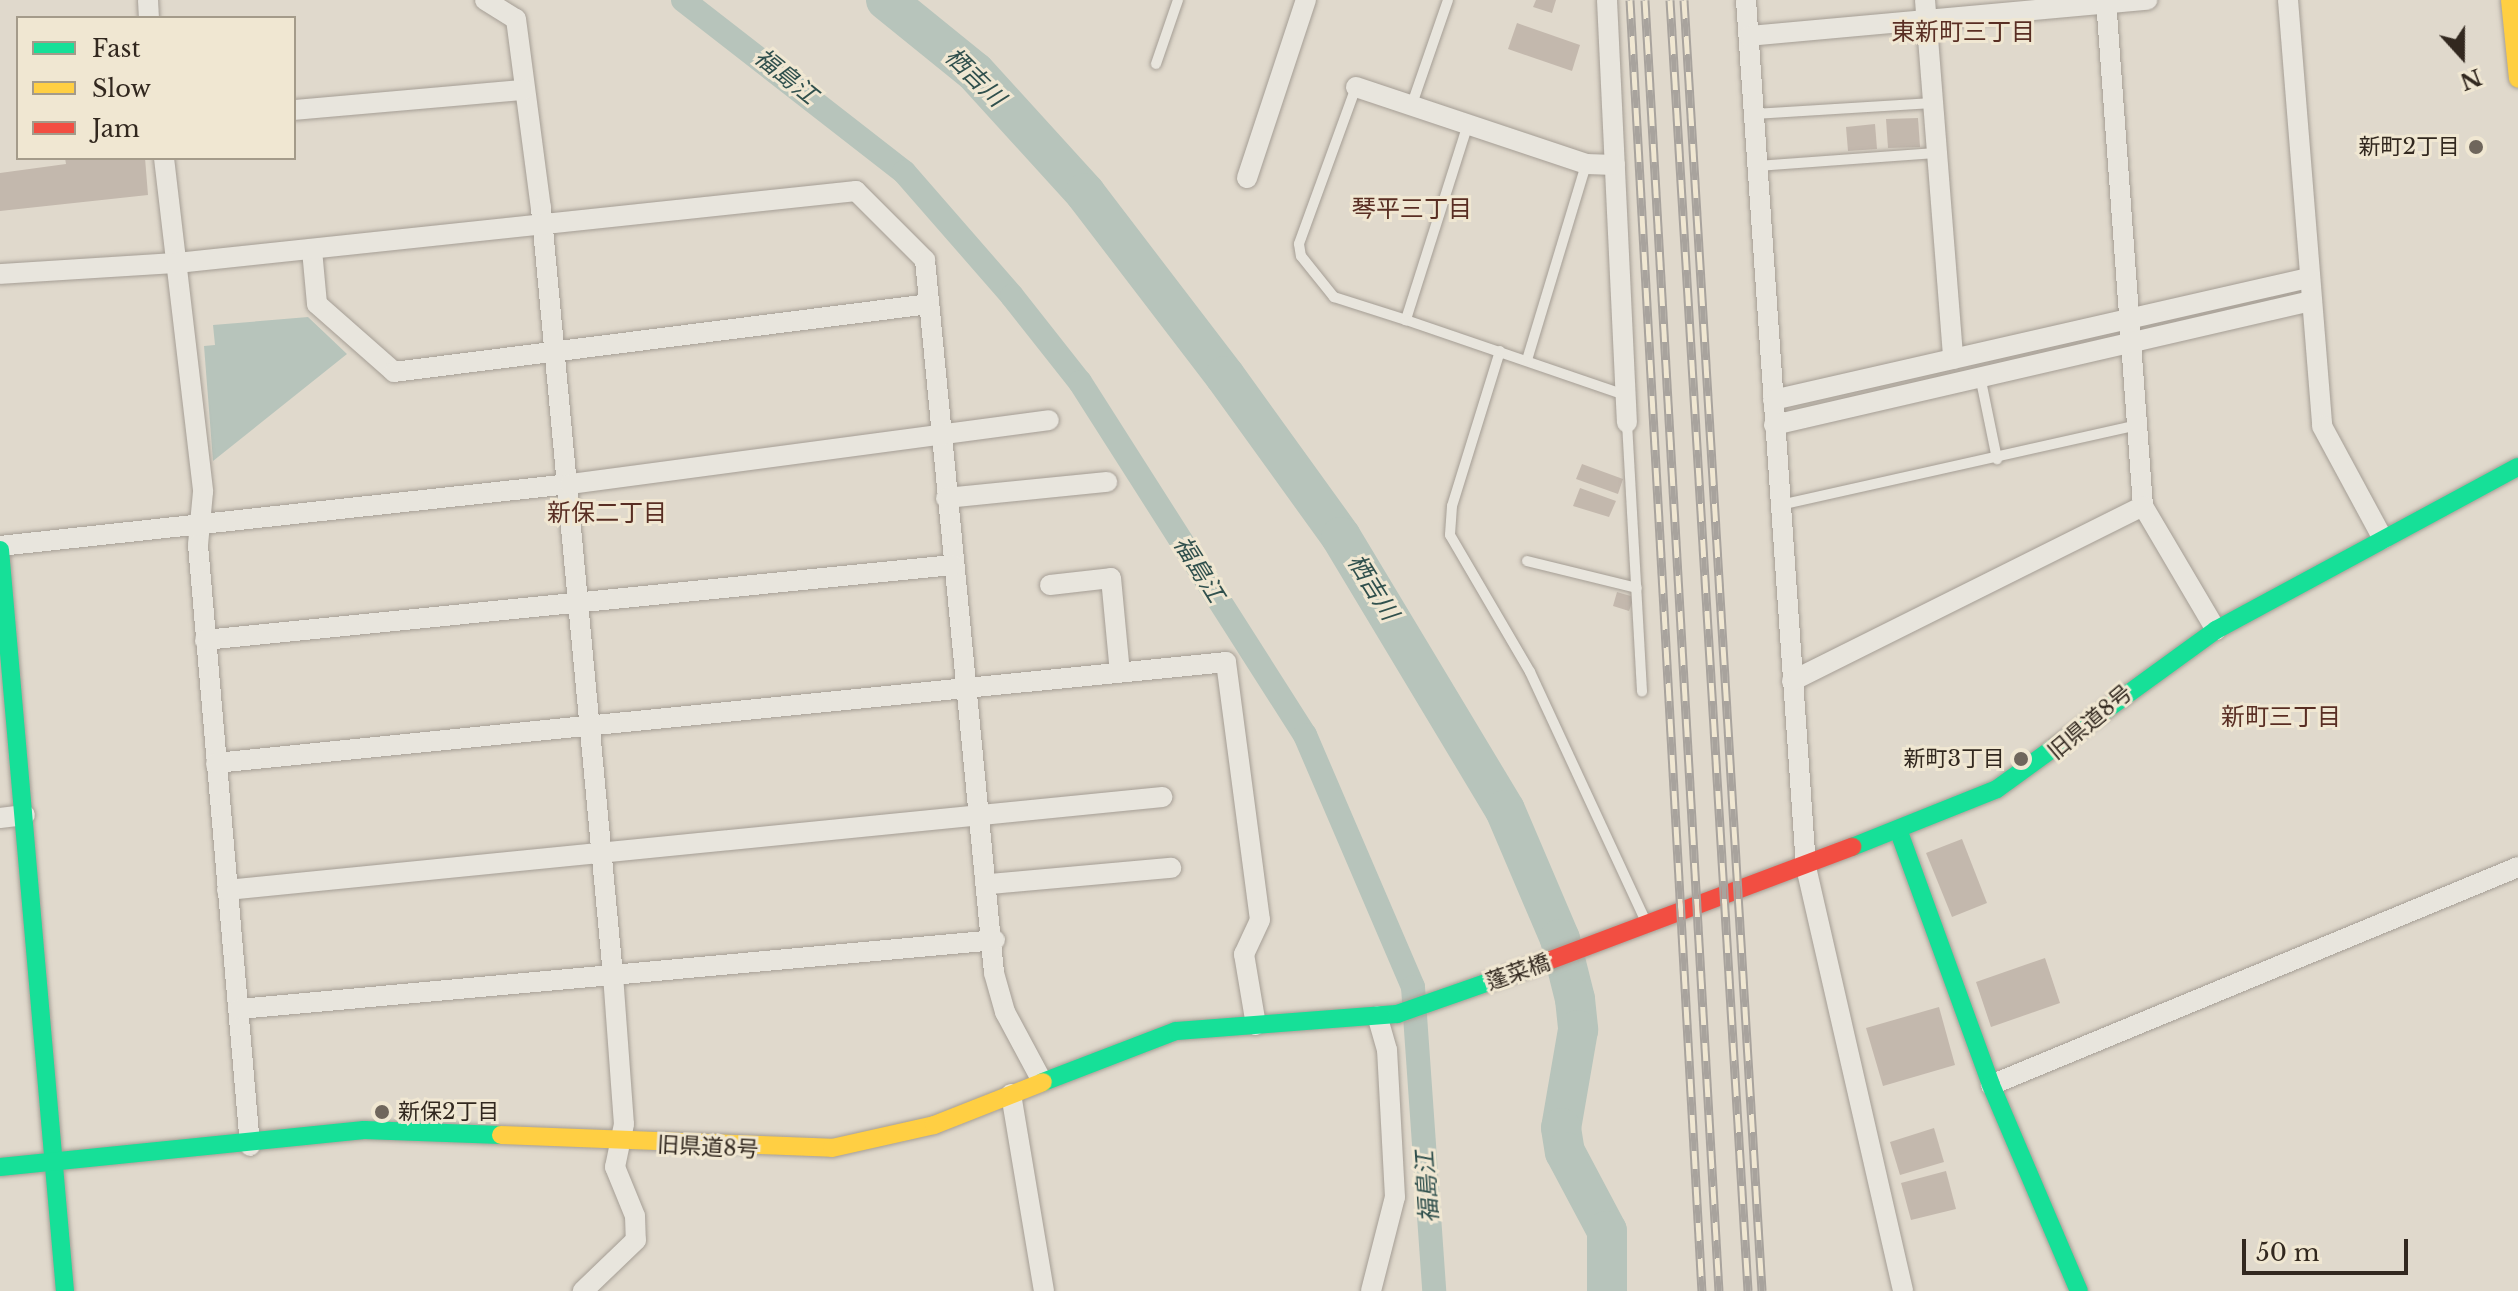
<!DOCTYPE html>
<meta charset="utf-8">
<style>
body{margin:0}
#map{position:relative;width:2518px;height:1291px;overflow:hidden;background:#e0d9cc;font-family:"Libre Baskerville","Noto Sans JP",serif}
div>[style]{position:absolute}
.water>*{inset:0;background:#b7c4bb}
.canal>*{height:24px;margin:-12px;padding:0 12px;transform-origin:12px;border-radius:12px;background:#b7c4bb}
.river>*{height:40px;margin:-20px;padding:0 20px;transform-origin:20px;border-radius:20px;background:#b7c4bb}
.building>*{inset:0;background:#c3b8ad}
.roads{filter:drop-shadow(0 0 2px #a59e95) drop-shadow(0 0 2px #a59e95)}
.lane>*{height:10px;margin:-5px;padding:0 5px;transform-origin:5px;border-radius:5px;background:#e8e5dd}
.street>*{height:20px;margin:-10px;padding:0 10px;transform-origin:10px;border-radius:10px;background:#e8e5dd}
.fast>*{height:18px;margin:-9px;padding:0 9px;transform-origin:9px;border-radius:9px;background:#16e098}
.slow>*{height:18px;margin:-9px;padding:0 9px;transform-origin:9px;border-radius:9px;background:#ffcf43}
.jam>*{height:18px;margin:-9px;padding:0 9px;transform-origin:9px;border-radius:9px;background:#f24e42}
.rail>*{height:9px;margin-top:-4.5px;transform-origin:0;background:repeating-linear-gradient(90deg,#f0e7d2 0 18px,#a8a39d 0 36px);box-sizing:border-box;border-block:2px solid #a8a39d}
.dots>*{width:22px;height:22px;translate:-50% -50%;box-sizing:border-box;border:4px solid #f0e7d2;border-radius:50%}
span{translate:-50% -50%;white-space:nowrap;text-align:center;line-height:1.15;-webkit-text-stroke:6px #f0e7d2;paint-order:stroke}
.poi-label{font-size:22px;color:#32281f}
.right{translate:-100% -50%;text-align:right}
.left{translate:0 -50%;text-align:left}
.street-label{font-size:22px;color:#32281f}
.neighbourhood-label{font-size:24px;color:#592e23}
.water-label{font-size:24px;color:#30504d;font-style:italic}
.legend{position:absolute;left:16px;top:16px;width:280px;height:144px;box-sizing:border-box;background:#f0e7d2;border:2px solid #a49b8a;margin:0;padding:10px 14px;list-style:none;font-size:24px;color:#32281f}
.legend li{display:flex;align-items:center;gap:16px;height:40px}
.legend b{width:40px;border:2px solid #a49b8a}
.north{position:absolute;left:2422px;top:16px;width:80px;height:80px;-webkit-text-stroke:6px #f0e7d2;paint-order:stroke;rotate:159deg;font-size:22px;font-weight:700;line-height:32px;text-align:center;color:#32281f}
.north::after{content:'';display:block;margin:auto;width:28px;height:36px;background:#32281f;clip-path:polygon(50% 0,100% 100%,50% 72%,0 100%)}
.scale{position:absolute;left:2242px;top:1239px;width:166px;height:36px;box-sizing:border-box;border:4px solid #32281f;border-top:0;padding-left:10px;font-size:24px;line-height:28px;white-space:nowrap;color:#32281f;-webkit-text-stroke:6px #f0e7d2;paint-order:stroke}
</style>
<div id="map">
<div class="water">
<div style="clip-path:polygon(308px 317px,347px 354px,213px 461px,204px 346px,215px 345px,213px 325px)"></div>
</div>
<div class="canal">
<div style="left:683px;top:0;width:280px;rotate:37.9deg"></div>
<div style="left:904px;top:172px;width:164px;rotate:48.9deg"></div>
<div style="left:1012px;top:296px;width:110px;rotate:51.7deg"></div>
<div style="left:1080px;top:382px;width:419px;rotate:57.5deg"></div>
<div style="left:1305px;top:735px;width:274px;rotate:66.8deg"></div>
<div style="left:1413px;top:987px;width:305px;rotate:86deg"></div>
</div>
<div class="river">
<div style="left:886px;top:0;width:114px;rotate:39deg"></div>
<div style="left:975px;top:72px;width:164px;rotate:47.7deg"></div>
<div style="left:1085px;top:193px;width:230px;rotate:52.6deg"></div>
<div style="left:1225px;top:376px;width:198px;rotate:54.2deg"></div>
<div style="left:1341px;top:537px;width:318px;rotate:59deg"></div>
<div style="left:1505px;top:810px;width:140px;rotate:66.9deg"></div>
<div style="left:1560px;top:939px;width:62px;rotate:76deg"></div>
<div style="left:1575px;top:999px;width:31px;rotate:84deg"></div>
<div style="left:1578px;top:1030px;width:99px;rotate:99.8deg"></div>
<div style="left:1561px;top:1128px;width:24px;rotate:81deg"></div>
<div style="left:1565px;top:1152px;width:89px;rotate:62deg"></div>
<div style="left:1607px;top:1231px;width:60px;rotate:90deg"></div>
</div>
<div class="building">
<div style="clip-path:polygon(1536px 0,1556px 0,1552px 13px,1533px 7px)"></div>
<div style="clip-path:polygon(1517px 23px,1580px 45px,1572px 71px,1508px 49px)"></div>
<div style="clip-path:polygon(1918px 118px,1920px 147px,1888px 148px,1886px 119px)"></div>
<div style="clip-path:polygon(1875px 124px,1877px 149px,1848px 151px,1846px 127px)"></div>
<div style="clip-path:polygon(65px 158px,145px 158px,148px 195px,0 211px,0 173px,66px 164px)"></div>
<div style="clip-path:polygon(1582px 464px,1623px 479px,1618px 494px,1576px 479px)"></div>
<div style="clip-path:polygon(1580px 488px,1616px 501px,1609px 517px,1573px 506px)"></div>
<div style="clip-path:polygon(1617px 592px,1634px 597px,1629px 611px,1613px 606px)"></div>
<div style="clip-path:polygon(1962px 839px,1987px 903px,1952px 917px,1926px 853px)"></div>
<div style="clip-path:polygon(2045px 958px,2060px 1003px,1991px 1027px,1976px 982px)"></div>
<div style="clip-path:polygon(1939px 1007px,1955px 1065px,1883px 1086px,1866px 1028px)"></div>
<div style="clip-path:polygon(1934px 1128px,1944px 1162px,1900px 1175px,1890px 1142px)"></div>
<div style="clip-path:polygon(1946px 1171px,1956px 1209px,1911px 1220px,1901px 1183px)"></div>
</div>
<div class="roads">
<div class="lane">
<div style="left:1156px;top:64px;width:68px;rotate:-71deg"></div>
<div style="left:1356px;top:87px;width:167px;rotate:110deg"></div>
<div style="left:1299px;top:244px;width:12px;rotate:81deg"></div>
<div style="left:1301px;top:256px;width:53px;rotate:51.2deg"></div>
<div style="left:1334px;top:297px;width:76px;rotate:17.7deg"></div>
<div style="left:1412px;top:104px;width:110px;rotate:-70.9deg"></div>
<div style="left:1754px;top:114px;width:179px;rotate:-3.5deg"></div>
<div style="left:1468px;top:124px;width:206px;rotate:107.6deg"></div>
<div style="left:1406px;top:320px;width:231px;rotate:18.9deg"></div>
<div style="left:1757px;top:166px;width:179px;rotate:-4.2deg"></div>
<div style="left:1500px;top:351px;width:162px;rotate:107.2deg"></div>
<div style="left:1452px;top:506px;width:29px;rotate:94deg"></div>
<div style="left:1450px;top:535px;width:159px;rotate:59.7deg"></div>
<div style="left:1530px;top:672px;width:280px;rotate:65.1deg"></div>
<div style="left:1527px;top:360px;width:205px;rotate:-73.2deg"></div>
<div style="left:1980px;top:376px;width:85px;rotate:78.4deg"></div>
<div style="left:1627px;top:423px;width:269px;rotate:86.8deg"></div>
<div style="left:1780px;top:505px;width:368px;rotate:-12.6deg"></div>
<div style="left:1527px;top:561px;width:113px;rotate:13.8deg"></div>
</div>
<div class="street">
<div style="left:148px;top:0;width:18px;rotate:87deg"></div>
<div style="left:485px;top:0;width:36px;rotate:32deg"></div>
<div style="left:516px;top:19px;width:191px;rotate:82.5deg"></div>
<div style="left:541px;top:208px;width:770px;rotate:84.64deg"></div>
<div style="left:613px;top:975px;width:149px;rotate:85.8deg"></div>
<div style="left:624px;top:1124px;width:44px;rotate:101.8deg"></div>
<div style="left:615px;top:1167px;width:53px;rotate:67.8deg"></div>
<div style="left:635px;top:1216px;width:24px;rotate:88deg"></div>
<div style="left:636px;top:1240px;width:74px;rotate:136.1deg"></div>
<div style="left:1607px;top:0;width:423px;rotate:87.3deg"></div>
<div style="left:1746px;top:0;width:869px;rotate:86.04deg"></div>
<div style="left:1806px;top:867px;width:435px;rotate:77.1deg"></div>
<div style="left:1925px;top:0;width:360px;rotate:85.5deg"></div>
<div style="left:2106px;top:0;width:507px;rotate:85.82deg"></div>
<div style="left:2143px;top:506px;width:144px;rotate:59.5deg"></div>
<div style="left:2288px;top:0;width:427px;rotate:85.4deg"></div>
<div style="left:2322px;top:426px;width:128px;rotate:61.6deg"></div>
<div style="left:1749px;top:36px;width:400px;rotate:-5.2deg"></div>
<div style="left:1356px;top:87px;width:243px;rotate:18.5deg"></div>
<div style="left:1586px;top:164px;width:29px;rotate:2deg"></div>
<div style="left:294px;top:110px;width:230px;rotate:-5deg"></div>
<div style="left:164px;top:158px;width:336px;rotate:83.3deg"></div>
<div style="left:203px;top:492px;width:53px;rotate:95.4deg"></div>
<div style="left:198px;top:545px;width:603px;rotate:85.05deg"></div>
<div style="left:1247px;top:178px;width:188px;rotate:-71.7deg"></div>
<div style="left:312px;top:250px;width:54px;rotate:84.7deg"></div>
<div style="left:317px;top:304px;width:103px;rotate:41.4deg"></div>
<div style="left:394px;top:372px;width:539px;rotate:-7.24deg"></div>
<div style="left:0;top:274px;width:177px;rotate:-3.6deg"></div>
<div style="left:177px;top:263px;width:683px;rotate:-6.05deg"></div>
<div style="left:856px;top:191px;width:98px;rotate:45deg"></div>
<div style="left:925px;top:260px;width:716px;rotate:84.47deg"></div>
<div style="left:994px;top:973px;width:41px;rotate:74.2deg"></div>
<div style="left:1005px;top:1012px;width:76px;rotate:61.8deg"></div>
<div style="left:1773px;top:400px;width:549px;rotate:-12.85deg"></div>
<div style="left:1774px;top:425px;width:551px;rotate:-13deg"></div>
<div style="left:946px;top:498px;width:162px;rotate:-5.7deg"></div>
<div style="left:0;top:546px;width:573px;rotate:-6.21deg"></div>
<div style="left:570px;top:484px;width:483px;rotate:-7.6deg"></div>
<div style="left:1050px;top:585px;width:61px;rotate:-6.5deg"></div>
<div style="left:1111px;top:578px;width:95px;rotate:84.6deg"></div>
<div style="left:205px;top:640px;width:752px;rotate:-5.73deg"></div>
<div style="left:1792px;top:681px;width:392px;rotate:-26.5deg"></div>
<div style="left:216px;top:763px;width:1015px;rotate:-5.71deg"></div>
<div style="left:1226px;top:662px;width:260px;rotate:82.5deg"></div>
<div style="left:1260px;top:920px;width:38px;rotate:115deg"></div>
<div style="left:1244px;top:954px;width:72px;rotate:80.4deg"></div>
<div style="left:0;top:818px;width:25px;rotate:-7deg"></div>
<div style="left:990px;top:884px;width:182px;rotate:-5.1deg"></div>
<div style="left:227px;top:890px;width:940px;rotate:-5.68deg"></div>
<div style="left:239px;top:1009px;width:759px;rotate:-5.21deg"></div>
<div style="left:1991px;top:1085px;width:570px;rotate:-22.47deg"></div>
<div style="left:1011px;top:1094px;width:200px;rotate:80.5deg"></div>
<div style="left:1371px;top:1291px;width:97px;rotate:-75.7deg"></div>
<div style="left:1395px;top:1197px;width:147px;rotate:-93.1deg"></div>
<div style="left:1387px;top:1050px;width:35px;rotate:-106deg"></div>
</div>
<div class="fast">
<div style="left:0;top:550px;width:744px;rotate:84.99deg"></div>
<div style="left:1899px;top:832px;width:269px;rotate:70deg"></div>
<div style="left:1991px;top:1085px;width:224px;rotate:66.9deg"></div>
<div style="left:1852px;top:847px;width:156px;rotate:-21.8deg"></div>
<div style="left:1997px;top:789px;width:271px;rotate:-36deg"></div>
<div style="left:2216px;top:630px;width:343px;rotate:-28.4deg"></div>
<div style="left:1043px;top:1082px;width:142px;rotate:-21deg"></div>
<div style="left:1176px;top:1031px;width:222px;rotate:-4.4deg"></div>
<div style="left:1397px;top:1014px;width:163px;rotate:-19.3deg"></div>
<div style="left:0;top:1167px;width:366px;rotate:-5.8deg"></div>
<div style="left:364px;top:1130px;width:137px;rotate:2.1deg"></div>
</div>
<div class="slow">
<div style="left:2510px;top:0;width:79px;rotate:84.2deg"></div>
<div style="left:501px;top:1135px;width:331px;rotate:2.2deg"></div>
<div style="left:832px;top:1148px;width:105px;rotate:-12.7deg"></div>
<div style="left:934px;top:1125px;width:117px;rotate:-21.5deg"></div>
</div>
<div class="jam">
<div style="left:1551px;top:960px;width:322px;rotate:-20.6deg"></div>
</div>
</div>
<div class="rail">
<div style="left:1630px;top:0;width:1293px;rotate:86.81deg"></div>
<div style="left:1645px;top:0;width:1293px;rotate:86.72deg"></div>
<div style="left:1670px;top:0;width:1293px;rotate:86.54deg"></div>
<div style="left:1684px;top:0;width:1293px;rotate:86.54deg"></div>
</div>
<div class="dots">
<div style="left:2476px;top:147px;background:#6f665c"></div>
<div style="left:2021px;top:759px;background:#6f665c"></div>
<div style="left:382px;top:1112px;background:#6f665c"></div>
</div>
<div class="poi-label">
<span class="right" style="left:2460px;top:147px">新町2丁目</span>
<span class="right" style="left:2005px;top:759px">新町3丁目</span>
<span class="left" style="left:398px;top:1112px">新保2丁目</span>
</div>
<div class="street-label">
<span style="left:2090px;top:722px;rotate:-40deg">旧県道8号</span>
<span style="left:1518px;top:972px;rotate:-19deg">蓬菜橋</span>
<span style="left:708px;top:1147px;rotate:3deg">旧県道8号</span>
</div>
<div class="neighbourhood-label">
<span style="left:1963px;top:32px">東新町三丁目</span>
<span style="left:1412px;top:209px">琴平三丁目</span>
<span style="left:607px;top:513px">新保二丁目</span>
<span style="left:2281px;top:717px">新町三丁目</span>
</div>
<div class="water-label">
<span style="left:786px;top:76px;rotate:39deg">福島江</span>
<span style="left:975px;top:77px;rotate:44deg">栖吉川</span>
<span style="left:1199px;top:569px;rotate:58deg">福島江</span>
<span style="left:1373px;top:587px;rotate:58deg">栖吉川</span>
<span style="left:1427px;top:1187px;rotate:-94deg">福島江</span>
</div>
<ul class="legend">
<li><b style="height:10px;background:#16e098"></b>Fast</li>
<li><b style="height:10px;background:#ffcf43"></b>Slow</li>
<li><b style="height:10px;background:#f24e42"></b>Jam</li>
</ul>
<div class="north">N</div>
<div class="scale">50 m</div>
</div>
